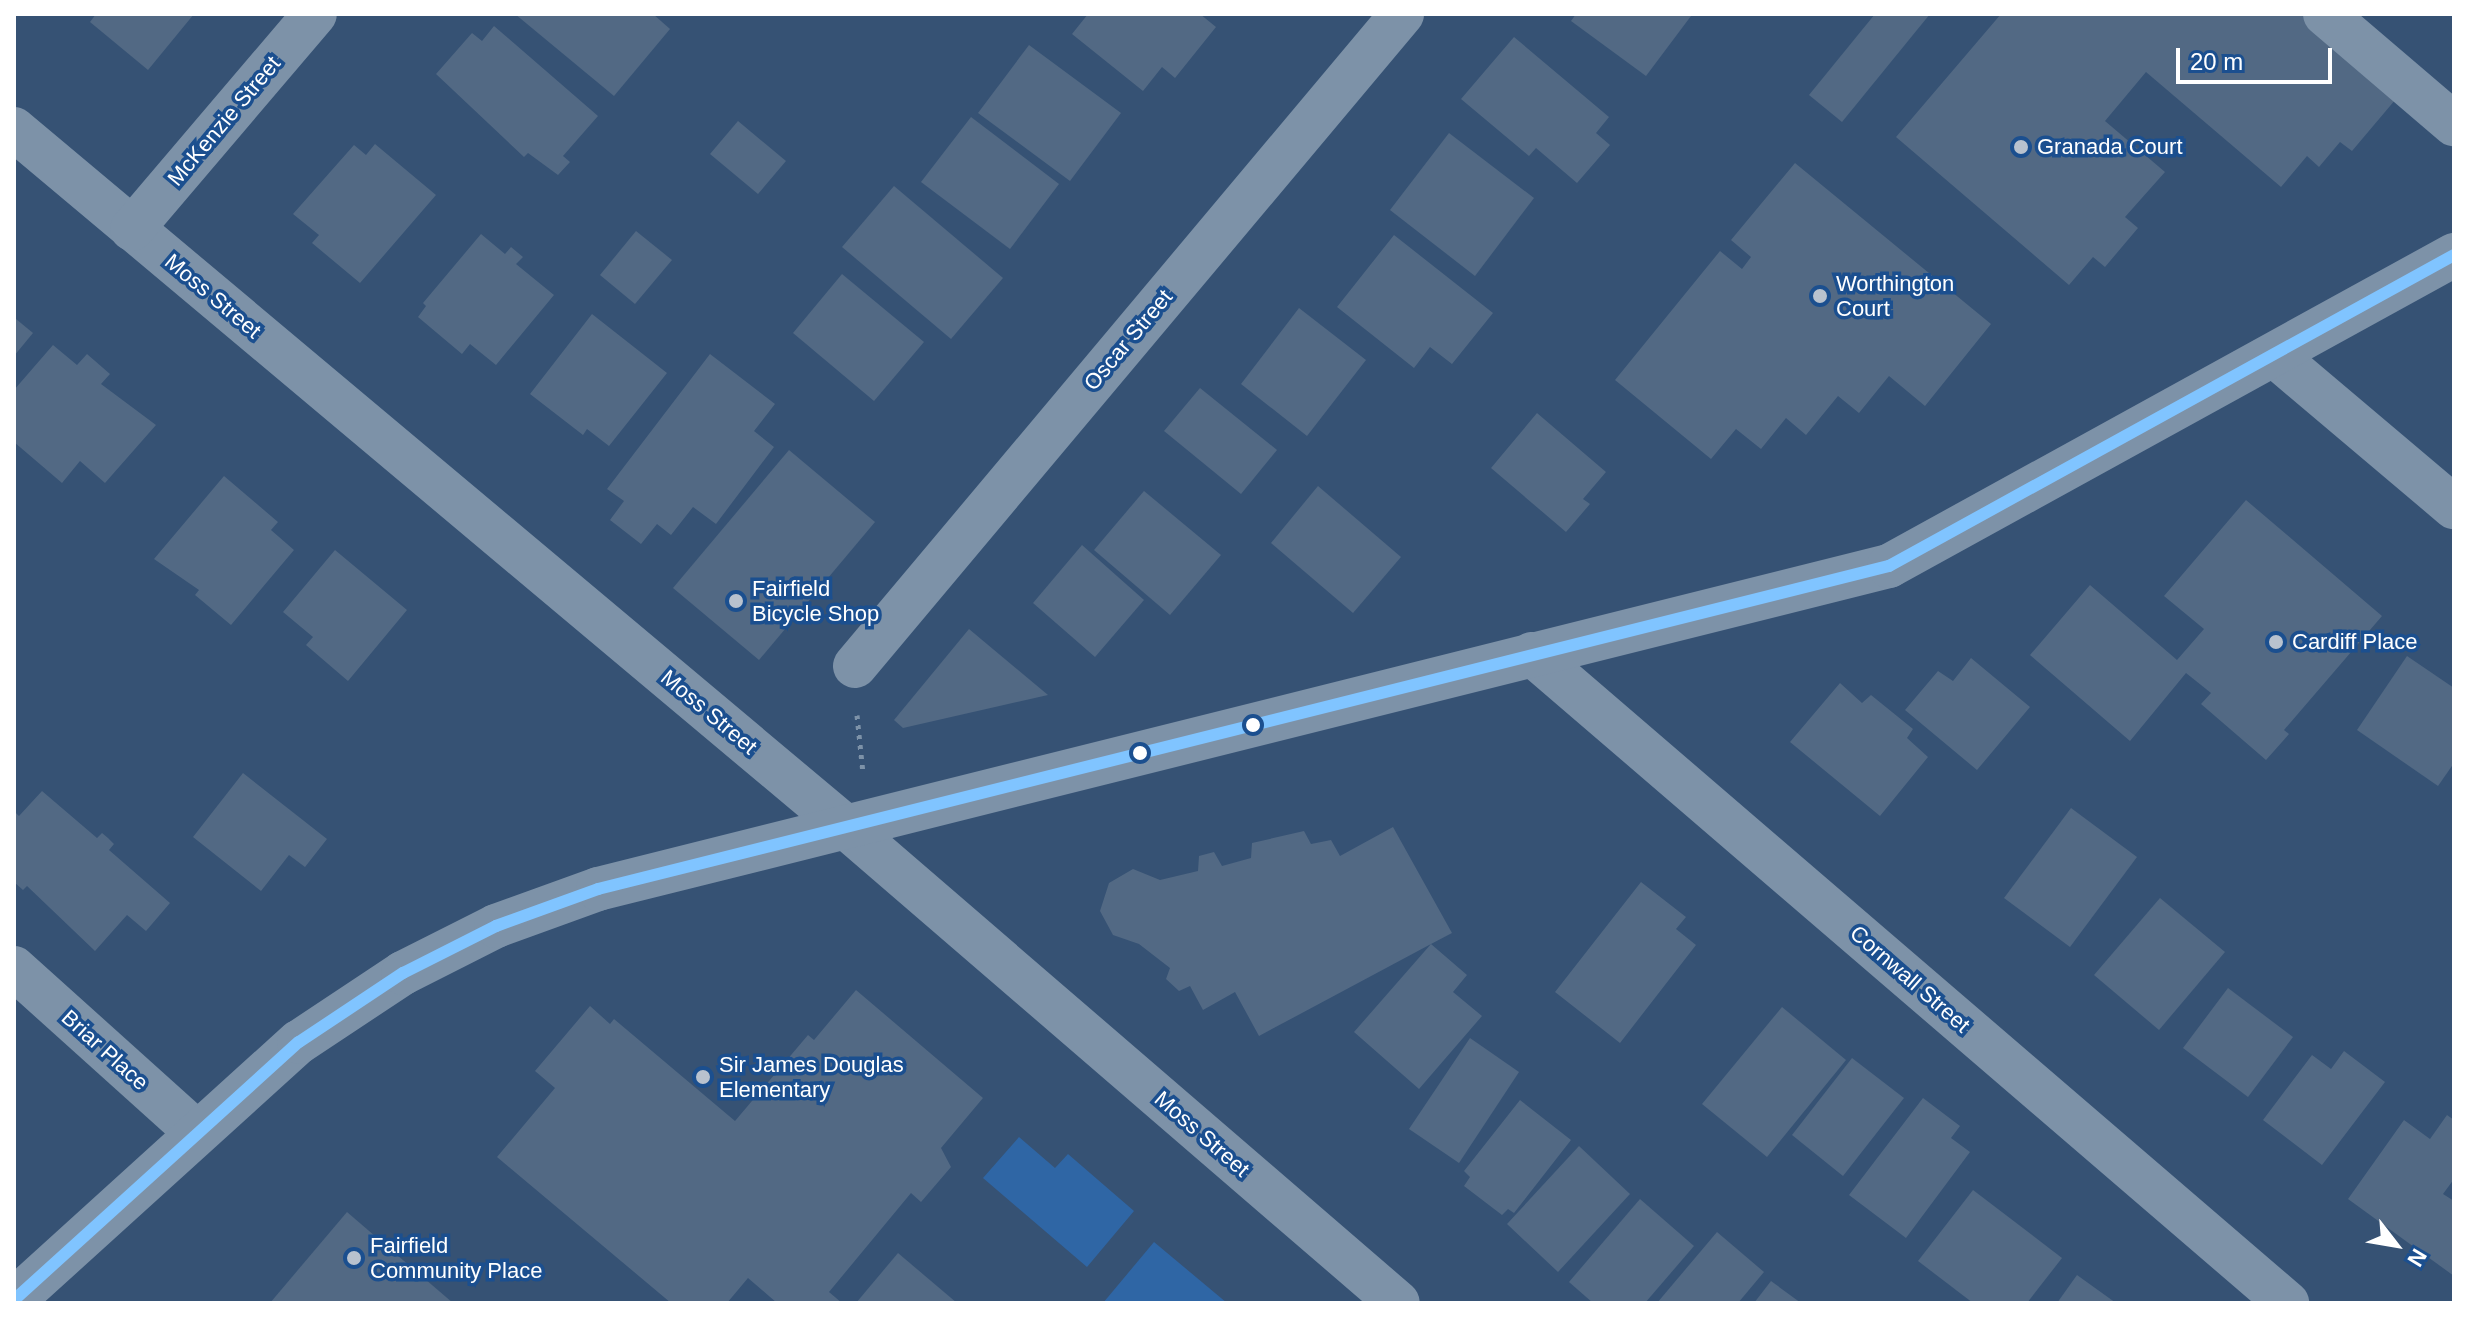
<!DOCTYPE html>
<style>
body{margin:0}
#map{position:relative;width:2468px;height:1317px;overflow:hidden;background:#365274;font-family:Helvetica,sans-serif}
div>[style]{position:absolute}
.green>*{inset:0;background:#2f66a5}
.building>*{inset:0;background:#526984}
.path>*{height:5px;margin-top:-2.5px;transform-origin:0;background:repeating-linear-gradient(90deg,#7d92a8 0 4px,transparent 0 10px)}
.minor>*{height:44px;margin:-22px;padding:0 22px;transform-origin:22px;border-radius:22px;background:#7d92a8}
.bus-1>*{height:12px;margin:-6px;padding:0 6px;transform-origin:6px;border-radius:6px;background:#80c4ff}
.dots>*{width:22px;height:22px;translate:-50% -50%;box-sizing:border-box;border:4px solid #1b4f8f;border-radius:50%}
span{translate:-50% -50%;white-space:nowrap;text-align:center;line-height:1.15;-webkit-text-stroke:7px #1b4f8f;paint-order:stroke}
.street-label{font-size:22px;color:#fff}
.poi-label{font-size:22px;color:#fff}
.left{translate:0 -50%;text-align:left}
.frame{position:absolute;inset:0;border:16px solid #fff;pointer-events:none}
.north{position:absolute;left:2356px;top:1205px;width:80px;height:80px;-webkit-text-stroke:6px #1b4f8f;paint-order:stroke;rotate:121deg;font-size:22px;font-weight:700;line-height:32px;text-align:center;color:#fff}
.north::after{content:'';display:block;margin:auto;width:28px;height:36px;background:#fff;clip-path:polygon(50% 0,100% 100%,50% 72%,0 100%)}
.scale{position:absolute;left:2176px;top:48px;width:156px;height:36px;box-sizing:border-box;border:4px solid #fff;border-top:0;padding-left:10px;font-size:24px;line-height:28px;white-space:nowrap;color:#fff;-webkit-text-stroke:6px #1b4f8f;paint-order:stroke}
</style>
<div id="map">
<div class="green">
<div style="clip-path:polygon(1019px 1137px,1055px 1168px,1068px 1154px,1134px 1211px,1087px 1267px,983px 1178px)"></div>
<div style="clip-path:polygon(1154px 1242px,1227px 1303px,1103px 1303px)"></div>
</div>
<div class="building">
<div style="clip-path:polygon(96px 14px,194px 14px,148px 70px,90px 22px)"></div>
<div style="clip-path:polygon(515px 14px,653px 14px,670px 29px,614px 96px)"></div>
<div style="clip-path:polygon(1088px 14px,1200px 14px,1216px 27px,1175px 78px,1162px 67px,1143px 91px,1072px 34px)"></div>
<div style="clip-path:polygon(1576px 14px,1688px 14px,1691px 16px,1646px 76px,1571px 21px)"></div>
<div style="clip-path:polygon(1875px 14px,1930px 14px,1842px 122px,1809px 95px)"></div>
<div style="clip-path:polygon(2001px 14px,2307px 14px,2401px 93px,2352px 151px,2340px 142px,2319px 167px,2307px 156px,2281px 187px,2146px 72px,2105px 121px,2165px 172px,2125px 217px,2138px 228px,2105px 267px,2093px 257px,2069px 285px,1896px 137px)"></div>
<div style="clip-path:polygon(494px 26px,598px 116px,563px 156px,570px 162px,558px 175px,528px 153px,524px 157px,436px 74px,472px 33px,482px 41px)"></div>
<div style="clip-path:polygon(1514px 37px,1609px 117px,1596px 133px,1610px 145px,1577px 183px,1536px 148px,1529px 156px,1461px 99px)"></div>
<div style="clip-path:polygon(1029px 45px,1121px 113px,1070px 181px,978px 113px)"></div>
<div style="clip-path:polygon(971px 117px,1059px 184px,1010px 249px,921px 182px)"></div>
<div style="clip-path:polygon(738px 121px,786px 161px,758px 194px,710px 154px)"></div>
<div style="clip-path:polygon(1449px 133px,1534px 198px,1475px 276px,1390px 210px)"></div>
<div style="clip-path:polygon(375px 144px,436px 195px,360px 283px,312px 243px,319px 235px,293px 214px,354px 145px,366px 155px)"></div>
<div style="clip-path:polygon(1795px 163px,1991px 324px,1925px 406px,1889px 376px,1859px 413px,1838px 396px,1806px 435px,1786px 418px,1761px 449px,1736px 429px,1711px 459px,1615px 380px,1720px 251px,1742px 269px,1751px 257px,1731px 240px)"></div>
<div style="clip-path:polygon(894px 186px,1003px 278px,951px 339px,842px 247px)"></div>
<div style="clip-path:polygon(636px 231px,672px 260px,635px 304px,600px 275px)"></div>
<div style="clip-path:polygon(481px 234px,505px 254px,511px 247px,523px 257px,516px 264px,554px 295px,496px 365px,470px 344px,462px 354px,418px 317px,426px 306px,423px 303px)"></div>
<div style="clip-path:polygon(1394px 235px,1493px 313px,1452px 364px,1430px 347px,1414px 368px,1337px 307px)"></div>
<div style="clip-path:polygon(842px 274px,924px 342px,874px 401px,793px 333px)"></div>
<div style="clip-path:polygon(1299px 308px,1366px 360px,1307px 436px,1241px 384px)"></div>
<div style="clip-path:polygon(592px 314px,667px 373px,609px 446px,587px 429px,583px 435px,530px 394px)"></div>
<div style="clip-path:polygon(16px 319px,33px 333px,14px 356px,14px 322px)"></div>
<div style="clip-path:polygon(53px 345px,77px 365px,87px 354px,110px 374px,101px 384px,156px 425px,105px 483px,80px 461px,62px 483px,14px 442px,14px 390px)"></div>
<div style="clip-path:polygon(710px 354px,775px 404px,754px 431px,774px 447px,716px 524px,693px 507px,671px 535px,657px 524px,641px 544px,610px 520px,624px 501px,607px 489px)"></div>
<div style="clip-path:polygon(1200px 388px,1277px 450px,1241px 494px,1164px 431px)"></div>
<div style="clip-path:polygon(1537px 413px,1606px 472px,1583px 499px,1590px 504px,1566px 532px,1491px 468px)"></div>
<div style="clip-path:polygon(789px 450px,875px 522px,759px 660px,673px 588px)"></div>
<div style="clip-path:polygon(224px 476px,278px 522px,271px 530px,294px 550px,231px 625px,195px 595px,199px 590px,154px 559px)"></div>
<div style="clip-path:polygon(1318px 486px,1401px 557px,1353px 613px,1271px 543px)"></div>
<div style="clip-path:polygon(1144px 491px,1221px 555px,1170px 615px,1094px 550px)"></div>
<div style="clip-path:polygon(2246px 500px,2382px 616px,2284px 730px,2289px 734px,2266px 760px,2201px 704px,2211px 693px,2186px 673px,2130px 741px,2030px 655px,2090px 585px,2177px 660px,2204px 629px,2164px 596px)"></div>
<div style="clip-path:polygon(1082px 545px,1144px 600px,1095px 657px,1033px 603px)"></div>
<div style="clip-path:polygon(335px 550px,407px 610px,348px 681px,306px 645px,313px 637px,283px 612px)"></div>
<div style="clip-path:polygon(969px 629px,1048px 695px,903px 728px,894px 720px)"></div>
<div style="clip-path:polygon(2407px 656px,2454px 688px,2454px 763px,2438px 786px,2357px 730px)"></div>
<div style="clip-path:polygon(1971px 658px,2030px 707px,1977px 770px,1905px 710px,1938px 671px,1953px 681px)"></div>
<div style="clip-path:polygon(1840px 683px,1862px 703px,1871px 695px,1913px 729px,1907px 738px,1928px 757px,1880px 816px,1790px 742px)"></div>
<div style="clip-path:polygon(243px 773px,327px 839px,305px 867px,289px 855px,261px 891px,193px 837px)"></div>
<div style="clip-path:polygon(42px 791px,97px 838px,102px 833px,108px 838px,114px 844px,109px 850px,170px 903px,146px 931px,127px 915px,95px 951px,27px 886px,23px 890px,14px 882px,14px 811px,19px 816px)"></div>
<div style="clip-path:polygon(2071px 808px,2137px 857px,2070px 947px,2004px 898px)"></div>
<div style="clip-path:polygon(1393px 827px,1452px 933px,1431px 944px,1467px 975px,1453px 992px,1482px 1016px,1419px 1089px,1354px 1032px,1431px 944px,1259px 1036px,1235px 992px,1203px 1010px,1190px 986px,1179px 991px,1166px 979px,1170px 968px,1139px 944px,1113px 935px,1100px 911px,1109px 883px,1133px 869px,1160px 880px,1198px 871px,1199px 856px,1214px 852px,1222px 866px,1251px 858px,1252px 843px,1304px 831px,1311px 844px,1331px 840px,1340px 856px)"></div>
<div style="clip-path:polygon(1641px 882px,1686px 917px,1676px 929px,1696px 945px,1620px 1043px,1555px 992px)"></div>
<div style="clip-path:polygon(2160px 898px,2225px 952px,2159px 1030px,2094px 975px)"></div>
<div style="clip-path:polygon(2228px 988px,2293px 1037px,2248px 1097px,2183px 1048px)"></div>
<div style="clip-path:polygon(856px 990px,983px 1098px,941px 1148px,951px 1167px,921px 1202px,911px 1193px,829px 1292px,842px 1303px,777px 1303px,748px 1278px,727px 1303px,671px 1303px,497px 1157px,555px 1088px,535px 1071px,590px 1006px,610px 1024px,614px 1019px,735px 1121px,808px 1035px,814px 1040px)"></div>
<div style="clip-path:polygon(1782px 1007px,1846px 1060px,1767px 1157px,1702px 1104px)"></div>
<div style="clip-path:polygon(1470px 1038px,1519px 1072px,1459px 1163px,1409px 1129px)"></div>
<div style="clip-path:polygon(2344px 1051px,2385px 1082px,2322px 1165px,2263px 1120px,2312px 1055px,2331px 1069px)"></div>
<div style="clip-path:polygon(1852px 1058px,1904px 1098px,1843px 1176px,1792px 1135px)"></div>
<div style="clip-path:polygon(1923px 1098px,1960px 1126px,1951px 1138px,1970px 1152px,1906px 1238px,1849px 1195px)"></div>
<div style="clip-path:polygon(1520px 1100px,1571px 1140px,1514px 1213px,1508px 1209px,1502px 1215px,1464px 1186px,1470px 1177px,1464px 1171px)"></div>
<div style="clip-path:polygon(2447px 1115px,2454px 1120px,2454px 1179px,2443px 1194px,2454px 1201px,2454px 1276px,2348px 1199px,2404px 1120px,2430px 1139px)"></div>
<div style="clip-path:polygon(1579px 1146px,1630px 1194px,1558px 1272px,1507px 1224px)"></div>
<div style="clip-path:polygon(1973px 1190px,2062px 1258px,2027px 1303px,1973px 1303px,1918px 1261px)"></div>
<div style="clip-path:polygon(1640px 1199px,1694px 1246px,1645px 1303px,1593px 1303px,1569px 1282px)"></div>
<div style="clip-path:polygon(347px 1212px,453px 1303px,270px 1303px)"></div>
<div style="clip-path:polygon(1717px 1232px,1764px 1272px,1738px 1303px,1657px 1303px)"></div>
<div style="clip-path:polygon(898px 1253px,957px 1303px,856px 1303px)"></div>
<div style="clip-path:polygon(2077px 1275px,2116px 1303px,2057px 1303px)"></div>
<div style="clip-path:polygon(1771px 1281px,1801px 1303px,1754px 1303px)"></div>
</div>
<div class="path">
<div style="left:857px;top:715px;width:58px;rotate:84.1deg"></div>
</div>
<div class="minor">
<div style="left:2325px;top:14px;width:170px;rotate:40.5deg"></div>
<div style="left:14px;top:129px;width:1087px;rotate:40deg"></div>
<div style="left:847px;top:828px;width:727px;rotate:40.76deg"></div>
<div style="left:132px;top:229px;width:282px;rotate:-49.6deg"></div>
<div style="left:2274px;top:355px;width:236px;rotate:40.2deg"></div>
<div style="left:1532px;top:654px;width:996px;rotate:40.68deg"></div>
<div style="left:855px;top:666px;width:851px;rotate:-50deg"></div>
<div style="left:14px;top:968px;width:245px;rotate:42deg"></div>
<div style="left:14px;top:1300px;width:384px;rotate:-42.2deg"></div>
<div style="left:299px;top:1042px;width:125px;rotate:-33.6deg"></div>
<div style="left:403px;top:973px;width:104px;rotate:-26.8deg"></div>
<div style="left:496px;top:926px;width:109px;rotate:-19.9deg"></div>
<div style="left:598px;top:889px;width:1331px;rotate:-14.05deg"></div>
<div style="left:1889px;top:566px;width:645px;rotate:-28.83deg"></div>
</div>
<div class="bus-1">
<div style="left:14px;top:1300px;width:384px;rotate:-42.2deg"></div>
<div style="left:299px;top:1042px;width:125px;rotate:-33.6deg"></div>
<div style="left:403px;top:973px;width:104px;rotate:-26.8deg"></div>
<div style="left:496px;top:926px;width:109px;rotate:-19.9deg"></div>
<div style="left:598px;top:889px;width:1331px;rotate:-14.05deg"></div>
<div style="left:1889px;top:566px;width:645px;rotate:-28.83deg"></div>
</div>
<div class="dots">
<div style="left:2021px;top:147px;background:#b9c2ce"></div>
<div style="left:1820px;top:296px;background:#b9c2ce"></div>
<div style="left:736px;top:601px;background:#b9c2ce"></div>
<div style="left:2276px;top:642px;background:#b9c2ce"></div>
<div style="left:1253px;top:725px;background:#fff"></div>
<div style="left:1140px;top:753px;background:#fff"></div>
<div style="left:703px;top:1077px;background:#b9c2ce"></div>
<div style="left:354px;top:1258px;background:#b9c2ce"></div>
</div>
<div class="street-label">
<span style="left:224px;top:121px;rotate:-50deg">McKenzie Street</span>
<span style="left:213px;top:296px;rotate:40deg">Moss Street</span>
<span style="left:1128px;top:340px;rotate:-50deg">Oscar Street</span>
<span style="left:709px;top:712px;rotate:40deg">Moss Street</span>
<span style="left:1910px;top:979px;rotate:41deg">Cornwall Street</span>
<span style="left:105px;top:1050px;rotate:42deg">Briar Place</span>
<span style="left:1202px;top:1134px;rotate:41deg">Moss Street</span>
</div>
<div class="poi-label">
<span class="left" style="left:2037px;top:147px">Granada Court</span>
<span class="left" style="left:1836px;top:296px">Worthington<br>Court</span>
<span class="left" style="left:752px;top:601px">Fairfield<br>Bicycle Shop</span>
<span class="left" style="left:2292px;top:642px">Cardiff Place</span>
<span class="left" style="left:719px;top:1077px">Sir James Douglas<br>Elementary</span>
<span class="left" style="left:370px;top:1258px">Fairfield<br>Community Place</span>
</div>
<div class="frame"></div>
<div class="north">N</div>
<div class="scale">20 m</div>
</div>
